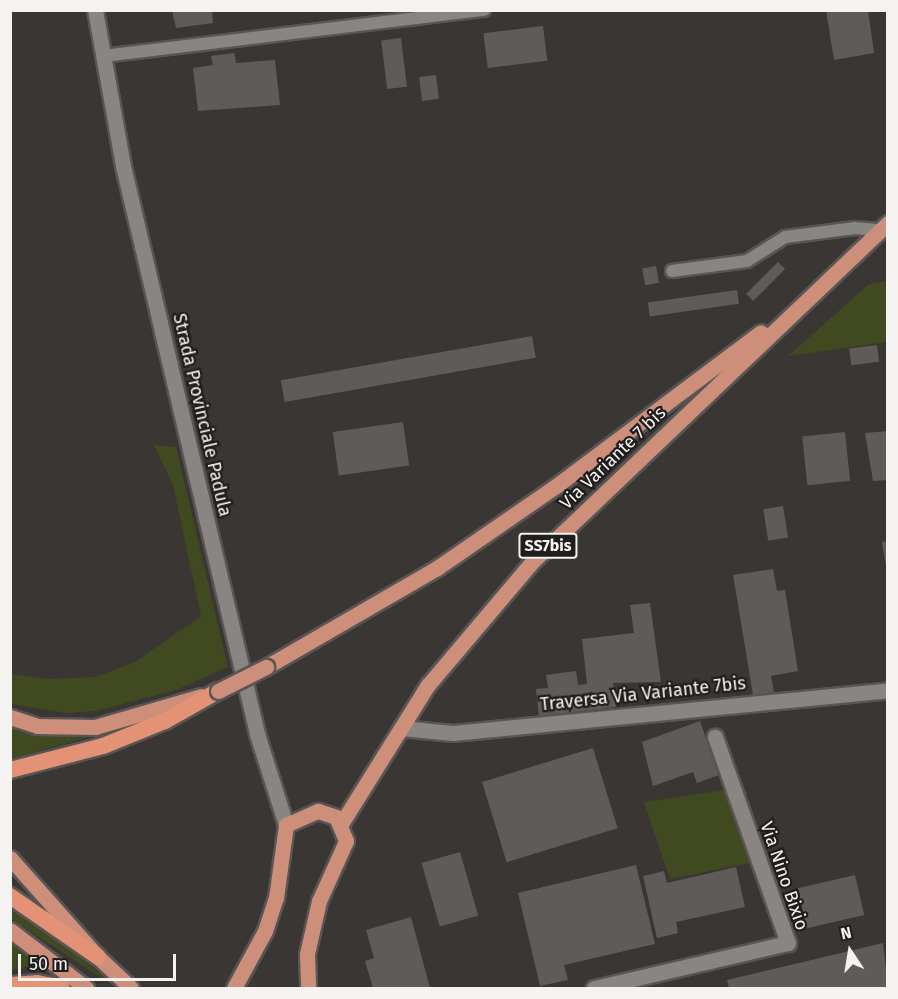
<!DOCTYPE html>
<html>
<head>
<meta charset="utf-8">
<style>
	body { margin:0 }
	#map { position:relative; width:898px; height:999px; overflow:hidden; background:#393634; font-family:"Fira Sans",sans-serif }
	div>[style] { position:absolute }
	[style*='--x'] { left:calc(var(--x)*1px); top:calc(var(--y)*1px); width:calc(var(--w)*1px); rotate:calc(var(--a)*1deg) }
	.green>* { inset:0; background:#414921 }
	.building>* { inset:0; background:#5e5b58; transform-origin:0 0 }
	.roads { filter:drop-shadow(2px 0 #585554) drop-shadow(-2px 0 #585554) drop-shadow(0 2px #585554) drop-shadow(0 -2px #585554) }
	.service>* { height:12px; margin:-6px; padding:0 6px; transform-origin:6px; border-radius:6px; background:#898582 }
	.minor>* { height:15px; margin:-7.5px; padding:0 7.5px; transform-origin:7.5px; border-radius:7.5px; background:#898582 }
	.primary>* { height:15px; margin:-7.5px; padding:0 7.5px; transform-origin:7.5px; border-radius:7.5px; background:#cd8f79 }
	.trunk>* { height:16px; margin:-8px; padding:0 8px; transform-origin:8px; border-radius:8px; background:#e49276 }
	.bridges { filter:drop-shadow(2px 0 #585554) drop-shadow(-2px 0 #585554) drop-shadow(0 2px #585554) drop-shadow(0 -2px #585554) }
	.primary-bridge>* { height:15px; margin:-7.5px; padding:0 7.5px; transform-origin:7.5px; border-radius:7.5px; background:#cd8f79 }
	span { translate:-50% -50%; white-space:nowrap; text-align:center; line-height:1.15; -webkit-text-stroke:4.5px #201e1d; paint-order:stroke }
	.shield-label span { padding:2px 4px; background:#201e1d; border:2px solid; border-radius:4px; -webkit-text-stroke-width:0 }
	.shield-label { font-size:16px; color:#f5f3f2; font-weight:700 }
	.street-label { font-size:18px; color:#f5f3f2 }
	.frame { position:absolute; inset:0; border:12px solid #f5f3f2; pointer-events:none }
	.north { position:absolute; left:820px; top:921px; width:60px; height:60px; -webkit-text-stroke:4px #201e1d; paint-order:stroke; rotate:348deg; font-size:16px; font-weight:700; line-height:24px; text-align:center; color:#f5f3f2 }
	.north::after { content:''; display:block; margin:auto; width:21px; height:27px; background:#f5f3f2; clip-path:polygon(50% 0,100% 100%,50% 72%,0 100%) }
	.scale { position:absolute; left:18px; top:954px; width:158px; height:27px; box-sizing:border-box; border:3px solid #f5f3f2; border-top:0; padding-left:8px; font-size:18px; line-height:21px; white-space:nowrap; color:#f5f3f2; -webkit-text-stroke:4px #201e1d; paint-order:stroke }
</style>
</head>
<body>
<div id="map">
	<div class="green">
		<div style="clip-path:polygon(887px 281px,887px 342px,788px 356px,869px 284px)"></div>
		<div style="clip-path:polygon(154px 445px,176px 447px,228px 667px,176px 690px,96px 711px,65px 713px,11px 704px,11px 674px,47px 679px,95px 677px,135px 662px,201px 616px,173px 485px)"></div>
		<div style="clip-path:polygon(10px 727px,28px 731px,107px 732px,11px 759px)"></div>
		<div style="clip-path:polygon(724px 790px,751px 863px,670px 879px,644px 802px)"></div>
		<div style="clip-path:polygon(10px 907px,74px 952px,117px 988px,11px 919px)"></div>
		<div style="clip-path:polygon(10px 942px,39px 960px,40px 964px,11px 970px)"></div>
	</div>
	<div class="building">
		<div style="clip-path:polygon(172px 10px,212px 10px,213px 23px,176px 28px)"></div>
		<div style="clip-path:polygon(826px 10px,868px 10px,874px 53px,834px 60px)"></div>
		<div style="left:543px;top:26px;width:35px;height:60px;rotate:83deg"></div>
		<div style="left:401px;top:38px;width:49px;height:20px;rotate:83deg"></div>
		<div style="clip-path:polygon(234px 53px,236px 63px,275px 60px,280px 105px,198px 111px,193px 68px,213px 65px,211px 56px)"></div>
		<div style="left:436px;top:75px;width:24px;height:17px;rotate:83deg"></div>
		<div style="left:778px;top:262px;width:10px;height:45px;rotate:45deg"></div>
		<div style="left:656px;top:266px;width:17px;height:14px;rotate:80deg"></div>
		<div style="left:737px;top:290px;width:14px;height:90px;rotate:82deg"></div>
		<div style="left:532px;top:336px;width:22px;height:255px;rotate:80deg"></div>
		<div style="left:877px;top:345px;width:17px;height:28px;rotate:83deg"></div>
		<div style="left:403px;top:422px;width:44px;height:71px;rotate:82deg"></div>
		<div style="clip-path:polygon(888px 431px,888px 480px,873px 481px,865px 433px)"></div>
		<div style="left:845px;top:432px;width:49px;height:43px;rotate:84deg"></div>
		<div style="left:783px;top:506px;width:32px;height:20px;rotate:81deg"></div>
		<div style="clip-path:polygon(888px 541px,888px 566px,886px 566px,882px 542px)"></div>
		<div style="clip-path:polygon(773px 569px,777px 591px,785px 590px,798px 671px,771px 676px,774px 692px,753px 695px,733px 575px)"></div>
		<div style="clip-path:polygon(650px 603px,661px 682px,613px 683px,616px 707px,539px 716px,536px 689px,548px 688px,546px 675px,576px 671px,578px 685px,587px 684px,582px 639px,634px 633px,630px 605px)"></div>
		<div style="clip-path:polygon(700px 721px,719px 775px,697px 783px,693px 772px,653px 786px,642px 742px)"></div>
		<div style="left:593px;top:748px;width:84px;height:116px;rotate:73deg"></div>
		<div style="left:460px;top:852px;width:66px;height:40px;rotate:74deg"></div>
		<div style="clip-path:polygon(636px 865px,655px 944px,564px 965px,568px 980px,540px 986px,518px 893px)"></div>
		<div style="clip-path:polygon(736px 867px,745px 907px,676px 922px,678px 933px,657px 938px,643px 876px,664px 871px,667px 883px)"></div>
		<div style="left:855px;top:875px;width:41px;height:59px;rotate:77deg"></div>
		<div style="clip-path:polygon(411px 917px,430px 988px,373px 988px,365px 961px,374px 958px,366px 930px)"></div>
		<div style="clip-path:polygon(883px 943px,888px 988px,729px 988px,727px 980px)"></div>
	</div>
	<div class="roads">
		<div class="service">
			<div style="--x:103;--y:56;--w:384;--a:-6.9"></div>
			<div style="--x:672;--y:271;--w:76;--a:-7.6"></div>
			<div style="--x:747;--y:261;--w:45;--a:-32.3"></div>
			<div style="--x:785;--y:237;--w:71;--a:-7.3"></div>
			<div style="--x:855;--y:228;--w:25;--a:5"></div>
		</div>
		<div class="minor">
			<div style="--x:95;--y:10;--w:158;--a:79.8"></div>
			<div style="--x:123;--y:166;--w:161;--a:76.7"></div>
			<div style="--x:160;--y:323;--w:422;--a:76.7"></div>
			<div style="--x:257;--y:734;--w:96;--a:72.3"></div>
			<div style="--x:401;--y:728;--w:52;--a:5.5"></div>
			<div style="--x:453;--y:733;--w:437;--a:-5.6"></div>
			<div style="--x:594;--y:988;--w:199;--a:-13.1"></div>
			<div style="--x:788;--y:943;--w:219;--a:-109.5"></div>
		</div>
		<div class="primary">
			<div style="--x:266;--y:667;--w:198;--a:-30.1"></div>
			<div style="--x:437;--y:568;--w:145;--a:-34.6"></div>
			<div style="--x:556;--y:486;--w:256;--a:-36.9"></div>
			<div style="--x:10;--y:717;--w:28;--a:18"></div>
			<div style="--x:37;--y:726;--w:58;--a:1"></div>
			<div style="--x:95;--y:727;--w:110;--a:-16.3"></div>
			<div style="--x:341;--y:824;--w:164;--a:-58"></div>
			<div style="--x:428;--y:685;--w:161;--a:-49.8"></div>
			<div style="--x:532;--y:562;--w:492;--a:-43.6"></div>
			<div style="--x:10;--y:858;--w:132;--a:48.4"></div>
			<div style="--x:98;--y:957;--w:45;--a:43.2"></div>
			<div style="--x:10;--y:930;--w:96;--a:37.3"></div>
			<div style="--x:234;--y:988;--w:65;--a:-61.5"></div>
			<div style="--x:265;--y:931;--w:35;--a:-72"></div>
			<div style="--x:276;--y:898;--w:74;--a:-82.2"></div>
			<div style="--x:286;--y:825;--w:35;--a:-24"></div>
			<div style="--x:318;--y:811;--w:19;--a:18"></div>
			<div style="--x:336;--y:817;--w:26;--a:67"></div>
			<div style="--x:346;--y:841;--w:66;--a:114.2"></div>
			<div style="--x:319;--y:901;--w:54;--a:102.8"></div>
			<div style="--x:307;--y:954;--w:34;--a:88"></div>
		</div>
		<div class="trunk">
			<div style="--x:10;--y:770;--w:96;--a:-14.5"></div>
			<div style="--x:103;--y:746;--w:67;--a:-22"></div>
			<div style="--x:165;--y:721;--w:61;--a:-29.5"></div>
			<div style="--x:10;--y:896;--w:107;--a:34.7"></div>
			<div style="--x:10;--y:985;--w:27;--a:-4"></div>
			<div style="--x:37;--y:983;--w:25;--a:11"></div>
		</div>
	</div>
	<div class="bridges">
		<div class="primary-bridge">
			<div style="--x:218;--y:691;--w:54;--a:-26.6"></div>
		</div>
	</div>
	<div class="shield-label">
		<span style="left:548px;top:546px">SS7bis</span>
	</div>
	<div class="street-label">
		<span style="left:202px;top:415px;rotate:77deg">Strada Provinciale Padula</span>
		<span style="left:613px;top:458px;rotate:-44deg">Via Variante 7 bis</span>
		<span style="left:643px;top:694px;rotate:-6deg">Traversa Via Variante 7bis</span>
		<span style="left:784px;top:876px;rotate:71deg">Via Nino Bixio</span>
	</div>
	<div class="frame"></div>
	<div class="north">N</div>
	<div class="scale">50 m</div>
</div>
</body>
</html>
